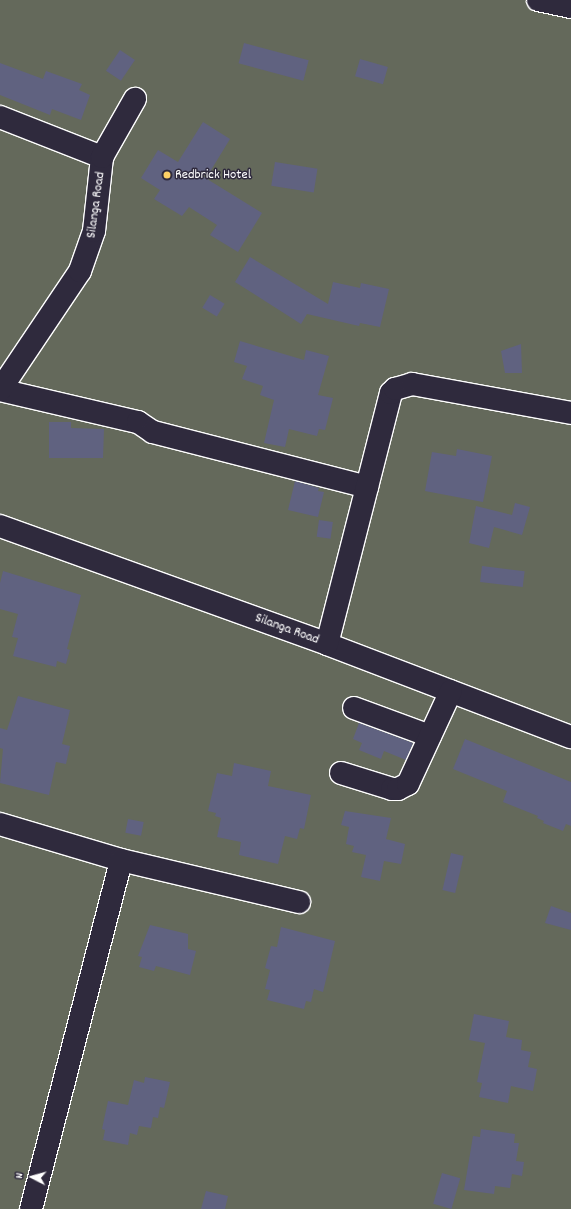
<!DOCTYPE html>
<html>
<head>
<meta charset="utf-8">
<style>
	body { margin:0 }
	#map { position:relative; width:571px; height:1209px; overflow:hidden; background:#2f2a3d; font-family:Dekko,sans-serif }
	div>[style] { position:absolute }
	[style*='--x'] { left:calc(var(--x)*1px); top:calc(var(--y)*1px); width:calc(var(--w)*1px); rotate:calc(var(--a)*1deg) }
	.green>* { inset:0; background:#64695b; transform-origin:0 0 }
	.building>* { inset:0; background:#606280; transform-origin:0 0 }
	.roads { filter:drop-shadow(1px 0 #fff) drop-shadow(-1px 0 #fff) drop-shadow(0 1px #fff) drop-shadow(0 -1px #fff) }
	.minor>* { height:22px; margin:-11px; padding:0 11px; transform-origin:11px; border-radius:11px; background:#2f2a3d }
	.dots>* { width:11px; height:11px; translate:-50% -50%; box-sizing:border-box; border:2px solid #2f2a3d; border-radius:50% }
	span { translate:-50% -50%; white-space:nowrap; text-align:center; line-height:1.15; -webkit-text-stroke:3px #2f2a3d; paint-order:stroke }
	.poi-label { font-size:14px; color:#fff }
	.left { translate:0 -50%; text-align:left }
	.street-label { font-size:14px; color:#fff }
	.north { position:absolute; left:12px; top:1157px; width:40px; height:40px; -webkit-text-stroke:3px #2f2a3d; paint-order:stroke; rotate:276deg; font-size:11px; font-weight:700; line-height:16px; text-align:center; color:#fff }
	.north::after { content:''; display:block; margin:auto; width:14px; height:18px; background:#fff; clip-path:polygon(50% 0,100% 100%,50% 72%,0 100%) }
</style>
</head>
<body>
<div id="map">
	<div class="green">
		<div style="left:0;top:0;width:571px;height:1209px"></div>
	</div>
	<div class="building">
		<div style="left:244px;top:43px;width:67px;height:21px;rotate:15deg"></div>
		<div style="left:120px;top:50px;width:18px;height:25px;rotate:34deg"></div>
		<div style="left:360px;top:59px;width:29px;height:18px;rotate:16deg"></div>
		<div style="clip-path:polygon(0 63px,43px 79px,46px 71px,82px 84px,79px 90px,90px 95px,81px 120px,52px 109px,50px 115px,0 95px)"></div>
		<div style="clip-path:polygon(203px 122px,230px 139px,208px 175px,199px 174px,262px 213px,238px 252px,210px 235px,217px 225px,189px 207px,182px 216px,154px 199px,160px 190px,141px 178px,158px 150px,178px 162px)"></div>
		<div style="left:275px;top:162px;width:43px;height:24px;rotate:9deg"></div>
		<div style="clip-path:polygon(250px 257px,328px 304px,333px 282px,360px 288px,361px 283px,389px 289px,380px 327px,360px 323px,359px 326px,307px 314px,301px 324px,235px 282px)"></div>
		<div style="left:210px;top:295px;width:17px;height:15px;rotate:31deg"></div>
		<div style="clip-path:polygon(240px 341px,304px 360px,306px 350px,329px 356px,318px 395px,333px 398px,325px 430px,319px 429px,317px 436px,289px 429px,285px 447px,264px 443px,274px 400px,260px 395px,263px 386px,242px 379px,247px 366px,234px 362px)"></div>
		<div style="clip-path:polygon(521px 344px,522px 373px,505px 373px,501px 351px)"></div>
		<div style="clip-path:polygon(49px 422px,71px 422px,71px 428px,104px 429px,103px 458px,49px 458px)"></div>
		<div style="clip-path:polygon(457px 449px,492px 456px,483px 502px,425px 491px,432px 452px,456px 456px)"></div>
		<div style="clip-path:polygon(295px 481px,319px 488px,318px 491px,324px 492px,318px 517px,288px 510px)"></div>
		<div style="clip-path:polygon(515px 503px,530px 507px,522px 535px,494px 527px,489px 548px,469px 543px,476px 506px,512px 515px)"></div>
		<div style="left:319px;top:520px;width:14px;height:17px;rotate:8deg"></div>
		<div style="left:482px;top:566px;width:43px;height:16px;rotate:7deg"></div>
		<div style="clip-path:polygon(3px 571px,81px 595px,67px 649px,70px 650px,66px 664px,57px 661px,56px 667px,13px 656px,18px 638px,12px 637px,18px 614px,0 609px,0 583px)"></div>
		<div style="clip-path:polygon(18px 696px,70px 710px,62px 744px,70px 746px,66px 764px,56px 762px,49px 795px,0 783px,3px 749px,0 748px,0 728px,7px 730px)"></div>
		<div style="clip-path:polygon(359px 723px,413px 743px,406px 760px,384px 751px,381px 759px,359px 750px,362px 743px,353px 739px)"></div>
		<div style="clip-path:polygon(465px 739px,571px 782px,571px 826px,566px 824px,563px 831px,543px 823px,544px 821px,537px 818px,538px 816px,503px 802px,507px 791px,453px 769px)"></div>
		<div style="clip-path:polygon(234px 763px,271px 771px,268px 786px,311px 795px,304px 829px,300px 828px,297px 839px,285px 836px,278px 864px,239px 855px,241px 842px,217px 837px,221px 818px,215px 816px,216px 813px,208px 811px,217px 773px,232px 776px)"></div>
		<div style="clip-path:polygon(345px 811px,391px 818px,386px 839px,405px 844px,401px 864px,384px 861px,380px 881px,361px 877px,366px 855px,352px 852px,354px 846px,346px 844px,349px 827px,341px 825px)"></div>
		<div style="left:128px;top:819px;width:16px;height:14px;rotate:11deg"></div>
		<div style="left:451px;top:853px;width:13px;height:38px;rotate:13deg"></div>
		<div style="clip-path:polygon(551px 906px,571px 913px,571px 930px,545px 923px)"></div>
		<div style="clip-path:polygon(150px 925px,188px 934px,188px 949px,196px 951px,190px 975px,156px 966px,154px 971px,139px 967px,142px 957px,138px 956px)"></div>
		<div style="clip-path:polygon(281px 927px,335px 941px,323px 992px,314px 989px,311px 1002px,306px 1001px,304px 1009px,267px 1000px,270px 990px,265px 989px,270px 970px,265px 968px,271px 946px,277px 947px)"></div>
		<div style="clip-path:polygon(474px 1014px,509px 1021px,506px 1037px,522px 1040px,521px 1050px,531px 1052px,528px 1067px,537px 1069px,533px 1091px,511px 1086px,508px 1103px,479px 1097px,482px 1083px,477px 1082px,485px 1043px,469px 1040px)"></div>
		<div style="clip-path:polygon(145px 1077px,170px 1082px,164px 1108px,160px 1107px,158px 1118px,153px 1117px,151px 1128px,139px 1126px,137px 1135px,130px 1133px,128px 1145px,103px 1140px,105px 1130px,102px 1129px,108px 1101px,128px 1105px,134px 1080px,144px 1083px)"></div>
		<div style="clip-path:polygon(481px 1129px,515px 1134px,514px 1143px,519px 1143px,516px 1161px,524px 1162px,522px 1176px,512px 1174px,510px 1188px,495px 1186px,494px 1194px,464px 1190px,473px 1136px,480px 1137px)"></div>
		<div style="left:442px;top:1173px;width:19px;height:32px;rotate:16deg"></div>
		<div style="clip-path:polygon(206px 1191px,228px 1196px,225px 1209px,201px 1209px)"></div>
	</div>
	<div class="roads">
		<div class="minor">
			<div style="--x:538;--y:0;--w:34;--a:12"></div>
			<div style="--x:0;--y:117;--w:110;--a:21.4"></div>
			<div style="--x:0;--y:390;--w:142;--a:13.1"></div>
			<div style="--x:138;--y:422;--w:18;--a:34"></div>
			<div style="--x:153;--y:432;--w:221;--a:14.4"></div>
			<div style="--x:0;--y:390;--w:143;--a:-56.1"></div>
			<div style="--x:80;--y:271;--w:42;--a:-70.7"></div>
			<div style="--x:94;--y:231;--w:74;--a:-83.8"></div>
			<div style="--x:102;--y:157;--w:67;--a:-60.4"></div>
			<div style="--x:0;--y:526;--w:348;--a:19.8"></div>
			<div style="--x:327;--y:644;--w:261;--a:20.9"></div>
			<div style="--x:327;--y:644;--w:259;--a:-75.7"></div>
			<div style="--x:391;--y:393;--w:6;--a:-45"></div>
			<div style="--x:395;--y:389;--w:18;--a:-16"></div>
			<div style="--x:412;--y:384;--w:162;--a:10.3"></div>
			<div style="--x:354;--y:708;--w:81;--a:20.2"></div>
			<div style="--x:341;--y:773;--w:53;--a:17.4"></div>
			<div style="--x:392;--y:789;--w:6;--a:0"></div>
			<div style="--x:398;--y:789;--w:11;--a:-27"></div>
			<div style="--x:408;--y:784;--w:102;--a:-65.2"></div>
			<div style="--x:0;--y:824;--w:126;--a:16.6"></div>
			<div style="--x:121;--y:860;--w:183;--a:13.3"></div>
			<div style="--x:31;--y:1209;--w:360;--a:-75.5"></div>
		</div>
	</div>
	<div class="dots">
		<div style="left:167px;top:175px;background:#ffd166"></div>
	</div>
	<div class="poi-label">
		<span class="left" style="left:175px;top:175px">Redbrick Hotel</span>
	</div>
	<div class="street-label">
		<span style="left:96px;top:205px;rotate:-82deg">Silanga Road</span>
		<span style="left:287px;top:629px;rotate:20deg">Silanga Road</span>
	</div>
	<div class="north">N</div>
</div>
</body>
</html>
